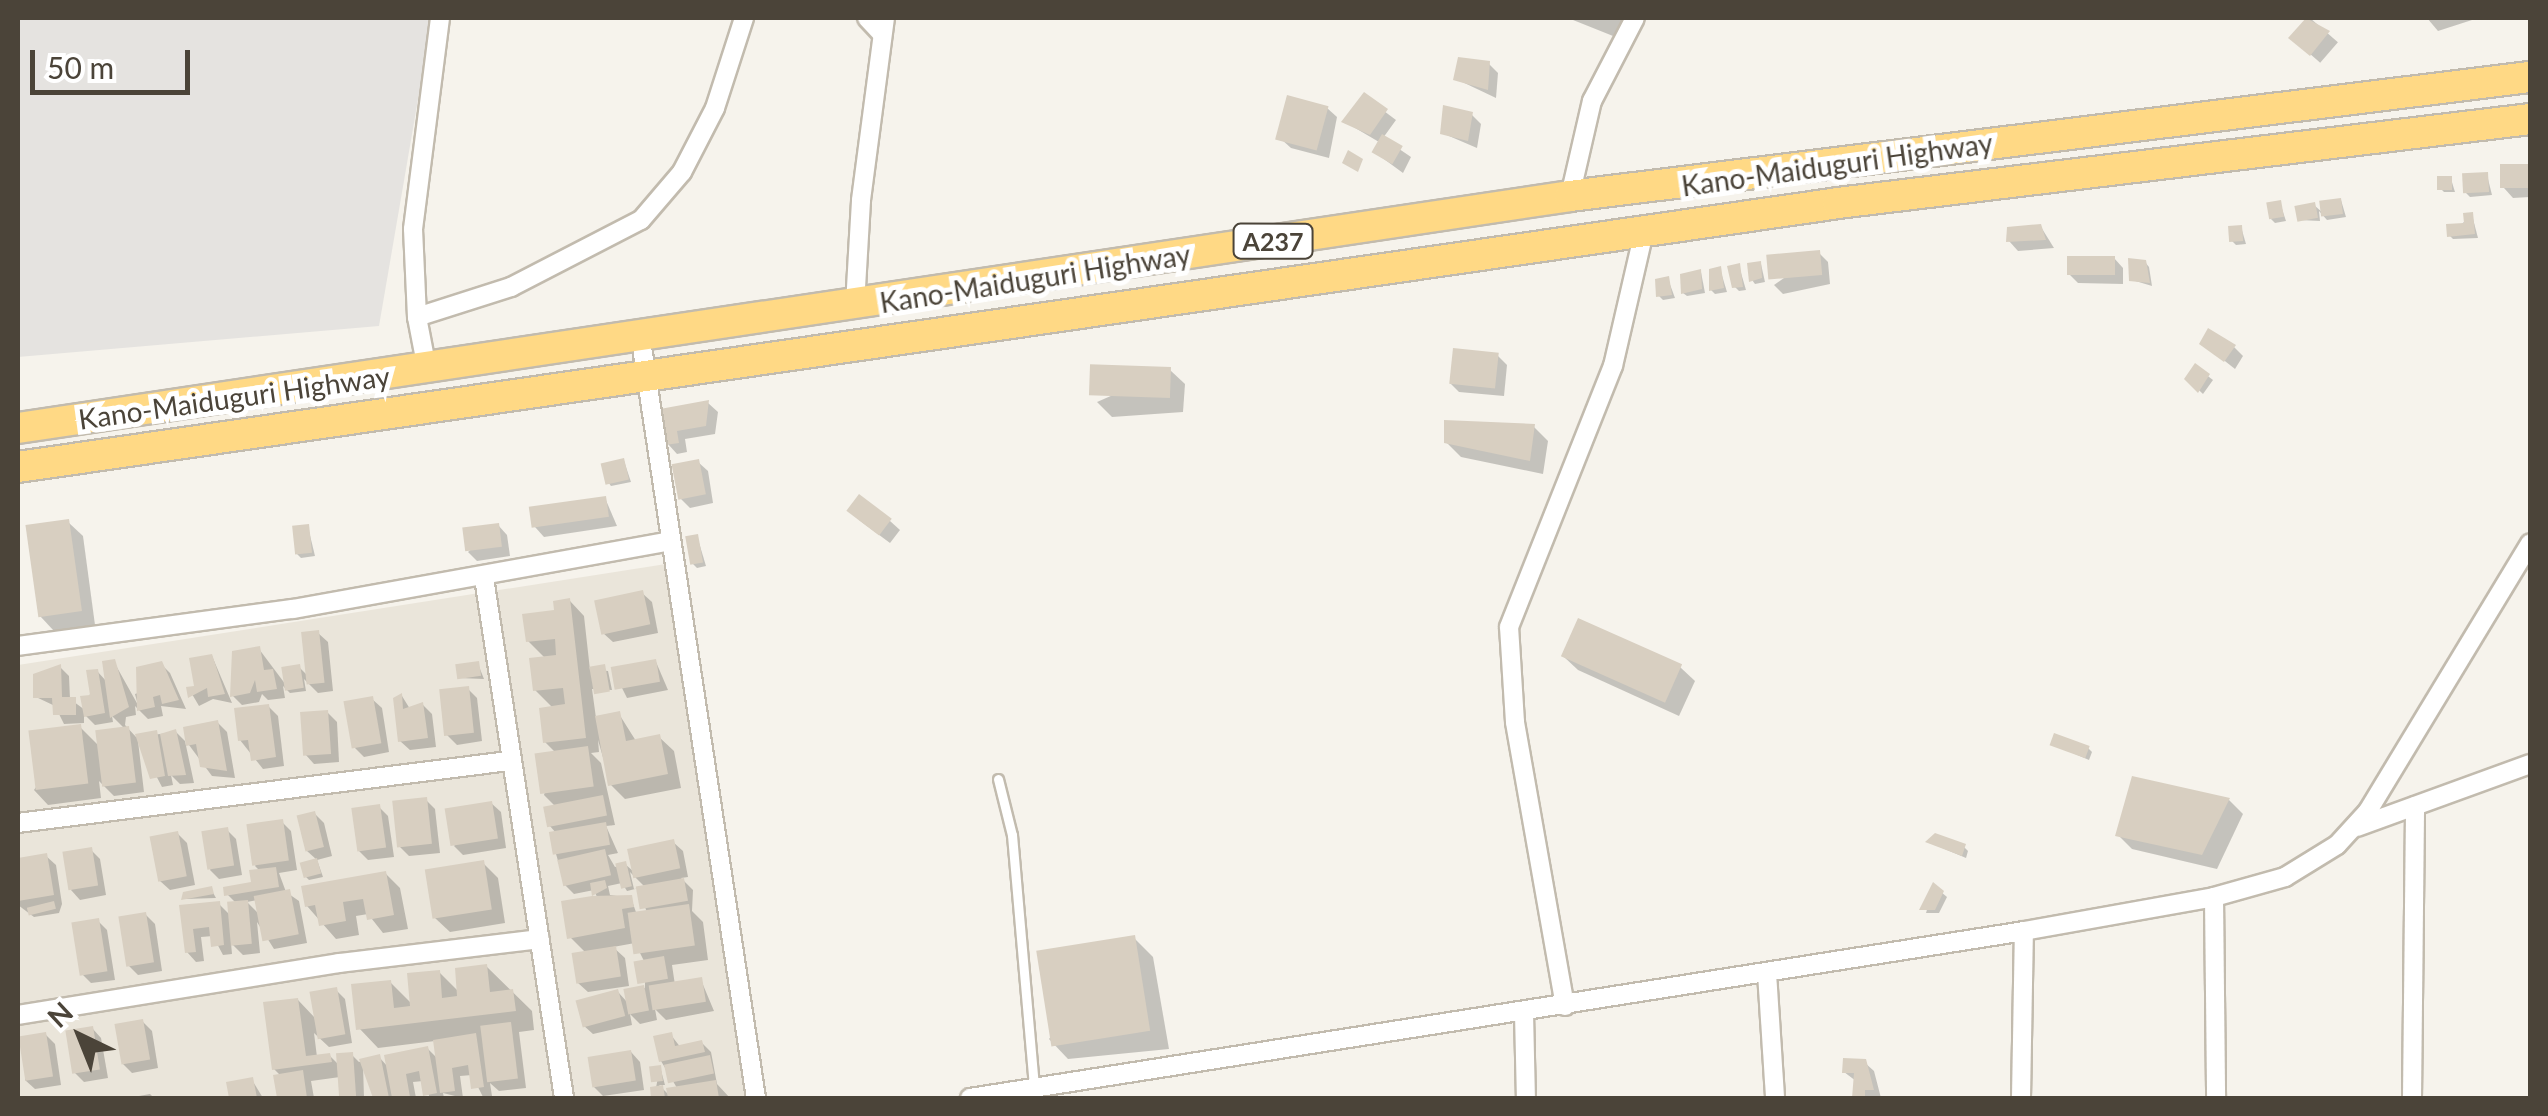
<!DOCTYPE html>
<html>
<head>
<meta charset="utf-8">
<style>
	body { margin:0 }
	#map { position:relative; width:2548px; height:1116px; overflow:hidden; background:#f6f3ec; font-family:Lato,sans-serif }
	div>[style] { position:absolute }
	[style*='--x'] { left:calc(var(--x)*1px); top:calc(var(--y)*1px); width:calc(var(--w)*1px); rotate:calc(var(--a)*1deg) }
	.residential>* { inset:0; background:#eae5da }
	.parking>* { inset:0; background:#e5e3e0 }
	.shadow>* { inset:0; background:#0003; transform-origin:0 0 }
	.building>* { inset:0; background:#d8cfc1; transform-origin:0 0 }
	.roads { filter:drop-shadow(2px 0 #c2bbae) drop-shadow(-2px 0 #c2bbae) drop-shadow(0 2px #c2bbae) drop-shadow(0 -2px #c2bbae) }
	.service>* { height:9px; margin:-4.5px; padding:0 4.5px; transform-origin:4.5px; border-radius:4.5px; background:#fff }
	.minor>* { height:18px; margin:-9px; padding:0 9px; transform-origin:9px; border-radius:9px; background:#fff }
	.trunk>* { height:30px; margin:-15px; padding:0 15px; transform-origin:15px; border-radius:15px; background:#ffd985 }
	span { translate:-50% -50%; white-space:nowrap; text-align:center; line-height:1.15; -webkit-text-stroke:10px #fff; paint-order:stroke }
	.shield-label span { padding:2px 8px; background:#fff; border:2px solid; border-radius:8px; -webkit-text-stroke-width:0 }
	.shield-label { font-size:25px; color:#4b4439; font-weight:700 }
	.street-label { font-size:28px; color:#4b4439 }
	.frame { position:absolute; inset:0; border:20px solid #4b4439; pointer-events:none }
	.north { position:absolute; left:30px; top:986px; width:100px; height:100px; -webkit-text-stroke:8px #fff; paint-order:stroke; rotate:317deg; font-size:28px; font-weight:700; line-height:40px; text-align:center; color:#4b4439 }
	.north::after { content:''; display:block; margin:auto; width:35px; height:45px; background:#4b4439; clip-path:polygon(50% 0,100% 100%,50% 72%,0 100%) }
	.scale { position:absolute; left:30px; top:50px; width:160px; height:45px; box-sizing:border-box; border:5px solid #4b4439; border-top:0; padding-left:12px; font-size:30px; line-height:35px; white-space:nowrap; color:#4b4439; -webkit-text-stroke:8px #fff; paint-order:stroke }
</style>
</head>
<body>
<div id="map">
	<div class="residential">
		<div style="clip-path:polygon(666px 564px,756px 1098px,18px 1098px,18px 665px)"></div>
	</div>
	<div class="parking">
		<div style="clip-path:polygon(18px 18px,432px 18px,379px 326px,18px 357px)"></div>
	</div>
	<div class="shadow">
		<div style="clip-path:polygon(1568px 18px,1627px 18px,1618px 38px)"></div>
		<div style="left:2310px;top:18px;width:37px;height:27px;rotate:41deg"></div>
		<div style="clip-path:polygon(2427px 18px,2471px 18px,2472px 20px,2438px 31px)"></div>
		<div style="clip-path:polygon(1489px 64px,1498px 73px,1496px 98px,1456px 79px)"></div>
		<div style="clip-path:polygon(1364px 96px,1396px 120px,1383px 138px,1411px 157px,1403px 173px,1373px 151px,1379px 142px,1345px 122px)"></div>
		<div style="clip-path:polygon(1327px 108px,1337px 117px,1329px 158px,1291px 148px,1281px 139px)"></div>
		<div style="clip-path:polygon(1472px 115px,1481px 124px,1477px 148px,1442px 133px)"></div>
		<div style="clip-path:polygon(2530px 167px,2530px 197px,2513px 198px,2504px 188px,2503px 168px)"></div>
		<div style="clip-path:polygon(2487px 175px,2492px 195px,2470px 197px,2466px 193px)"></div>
		<div style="clip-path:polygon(2451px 179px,2455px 192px,2444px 192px,2440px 188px)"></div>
		<div style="clip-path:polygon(2341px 200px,2346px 217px,2327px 220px,2319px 211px,2320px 221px,2299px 220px,2314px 205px,2323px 213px)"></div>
		<div style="clip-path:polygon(2280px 203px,2286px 221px,2275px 223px,2271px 219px)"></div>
		<div style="clip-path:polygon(2472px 215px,2478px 238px,2453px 239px,2449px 235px)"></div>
		<div style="clip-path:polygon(2041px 227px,2054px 248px,2018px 251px,2009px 241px)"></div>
		<div style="clip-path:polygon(2241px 227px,2246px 244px,2236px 245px,2232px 241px)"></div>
		<div style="clip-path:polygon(1819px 253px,1828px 262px,1830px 284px,1783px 294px,1774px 285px)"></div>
		<div style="clip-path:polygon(2114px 258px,2123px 268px,2123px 284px,2078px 283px,2069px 274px)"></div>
		<div style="clip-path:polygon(2145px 262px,2149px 267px,2152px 286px,2132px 280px)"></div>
		<div style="clip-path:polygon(1761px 264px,1765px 282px,1755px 284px,1752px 280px)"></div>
		<div style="clip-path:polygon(1739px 266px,1746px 290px,1739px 291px,1735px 287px)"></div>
		<div style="clip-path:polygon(1720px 269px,1727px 292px,1715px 294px,1711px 290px)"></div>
		<div style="clip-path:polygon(1701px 272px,1705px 293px,1687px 296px,1683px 293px)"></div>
		<div style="clip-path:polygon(1668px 279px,1675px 298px,1663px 300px,1659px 296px)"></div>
		<div style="clip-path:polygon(2202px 343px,2234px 347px,2243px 356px,2235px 369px)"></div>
		<div style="clip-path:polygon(1498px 356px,1507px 365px,1504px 396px,1459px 392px,1450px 383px)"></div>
		<div style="clip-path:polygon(2196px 367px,2213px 380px,2203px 394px,2187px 379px)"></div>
		<div style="clip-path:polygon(1170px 370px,1185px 384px,1183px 412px,1112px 417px,1097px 402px)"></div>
		<div style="clip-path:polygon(708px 403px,718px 412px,715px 434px,685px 439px,687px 452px,677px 454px,668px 444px,662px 411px)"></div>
		<div style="clip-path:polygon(1534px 427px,1548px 441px,1543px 474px,1461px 457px,1446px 442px)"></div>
		<div style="clip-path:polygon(624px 461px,631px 482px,611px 486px,608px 482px)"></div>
		<div style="clip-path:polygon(698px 462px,708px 471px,713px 503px,690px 508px,681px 499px)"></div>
		<div style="clip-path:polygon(605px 498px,617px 526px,544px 537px,535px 527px)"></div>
		<div style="clip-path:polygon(859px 520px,890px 521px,900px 530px,890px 543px)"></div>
		<div style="clip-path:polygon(68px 522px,83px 536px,95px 625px,54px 631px,40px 616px)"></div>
		<div style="clip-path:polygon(498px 525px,507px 535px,510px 556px,477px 561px,468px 552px)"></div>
		<div style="clip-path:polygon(308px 527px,315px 556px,301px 558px,297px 554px)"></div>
		<div style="clip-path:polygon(697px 536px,706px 566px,697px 568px,693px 564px)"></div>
		<div style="clip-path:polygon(642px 593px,652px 602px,658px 633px,613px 642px,603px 633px)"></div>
		<div style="clip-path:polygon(evenodd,570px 601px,584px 616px,590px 670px,608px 671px,612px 690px,592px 689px,596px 718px,619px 714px,636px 741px,659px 737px,674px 751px,681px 788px,625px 799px,611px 785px,598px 740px,599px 752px,591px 753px,601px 763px,615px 825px,606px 826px,618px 853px,608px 855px,615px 867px,625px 864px,634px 872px,673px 842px,683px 851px,688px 877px,681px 878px,693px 890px,692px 911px,703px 922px,708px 960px,672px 965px,675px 985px,701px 980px,714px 1011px,666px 1020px,655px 1009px,657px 1020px,640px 1024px,630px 1014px,632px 1025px,593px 1034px,583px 1025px,618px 992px,628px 1003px,626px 992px,645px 988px,645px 963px,635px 943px,613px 947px,625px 958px,629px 986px,588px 992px,578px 983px,586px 953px,570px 937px,597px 897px,594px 890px,574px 894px,565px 885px,556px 854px,557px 834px,549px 825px,555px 806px,544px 795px,557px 754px,545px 742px,553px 708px,535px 690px,546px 659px,528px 641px,570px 601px,630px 872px,645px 887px,634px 889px,630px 872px,570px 601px,622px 883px,627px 891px,639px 888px,647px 913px,637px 915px,631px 898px,610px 895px,608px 886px,622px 883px)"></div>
		<div style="clip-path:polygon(318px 633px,328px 642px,333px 691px,318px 693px,304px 679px,306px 691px,290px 693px,283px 686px,285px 698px,268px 700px,262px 694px,259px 702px,242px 705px,233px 696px,259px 649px,286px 685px,299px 667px,308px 676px)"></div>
		<div style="clip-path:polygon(212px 656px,232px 703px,213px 699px,199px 706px,189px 689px,196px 688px)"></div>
		<div style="clip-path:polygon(1563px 656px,1680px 667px,1695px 681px,1679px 716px,1578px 670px)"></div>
		<div style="clip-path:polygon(114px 662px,138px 705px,135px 694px,144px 691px,161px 664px,170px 673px,186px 709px,161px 706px,163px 716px,148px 719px,135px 706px,136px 715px,126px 717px,125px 725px,136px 737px,176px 732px,185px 741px,194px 783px,180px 784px,171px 775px,173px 785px,162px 787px,138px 741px,144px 792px,114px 796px,99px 781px,101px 798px,48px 805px,34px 790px,78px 725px,100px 747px,125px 729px,112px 716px,113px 722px,95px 725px,84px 714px,84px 723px,64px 724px,55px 706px,36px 697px,60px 667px,69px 676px,70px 699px,85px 710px,97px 671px,107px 682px)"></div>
		<div style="clip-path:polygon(656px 662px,668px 690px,627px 698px,622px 688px)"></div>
		<div style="clip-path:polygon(478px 664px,484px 679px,459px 678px)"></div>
		<div style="clip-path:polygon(468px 689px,477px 698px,482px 741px,457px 745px,447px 735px)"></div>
		<div style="clip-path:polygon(402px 696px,410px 709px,423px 705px,432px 714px,436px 747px,410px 750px,400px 741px)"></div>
		<div style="clip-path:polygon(372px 699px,382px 708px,389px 752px,364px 757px,354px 747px)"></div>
		<div style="clip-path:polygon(268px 706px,278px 716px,284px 766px,263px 769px,240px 740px)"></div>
		<div style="clip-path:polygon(328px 713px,337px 722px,339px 762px,314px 764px,305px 754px)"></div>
		<div style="clip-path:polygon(218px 723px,227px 732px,235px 778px,212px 776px,189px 745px)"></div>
		<div style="clip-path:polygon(2052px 744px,2088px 748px,2092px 752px,2089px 760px)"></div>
		<div style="clip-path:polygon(2134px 779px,2229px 800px,2243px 814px,2217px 869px,2132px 849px,2118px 835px)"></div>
		<div style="clip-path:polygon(426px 800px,435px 809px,440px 853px,409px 856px,400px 847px)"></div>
		<div style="clip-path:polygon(491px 803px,501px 812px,506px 848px,463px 855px,454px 846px)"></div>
		<div style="clip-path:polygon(379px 807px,388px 816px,394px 857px,368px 860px,359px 851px)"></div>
		<div style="clip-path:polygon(314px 813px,324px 823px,332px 856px,317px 860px,307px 851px)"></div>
		<div style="clip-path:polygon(evenodd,282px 822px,291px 831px,297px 870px,279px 873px,286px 892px,299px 901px,307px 943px,274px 949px,257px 922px,260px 953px,243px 955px,231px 943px,232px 954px,223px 955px,213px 936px,201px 937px,204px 961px,196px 962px,187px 952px,182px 908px,219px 904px,230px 915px,236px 903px,227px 894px,254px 884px,260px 871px,255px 866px,282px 822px,257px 900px,260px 915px,247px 902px,257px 900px)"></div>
		<div style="clip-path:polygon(227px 830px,236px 839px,242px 875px,219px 879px,210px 870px)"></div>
		<div style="clip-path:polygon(178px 834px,187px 843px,195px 885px,170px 890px,160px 881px)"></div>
		<div style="clip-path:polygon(1928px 842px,1964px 847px,1968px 851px,1966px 858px)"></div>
		<div style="clip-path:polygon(91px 850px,100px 859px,106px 895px,80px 900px,71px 890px)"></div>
		<div style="clip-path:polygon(46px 856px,56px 865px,62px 904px,59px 913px,34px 917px,18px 905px,18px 861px)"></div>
		<div style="clip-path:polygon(317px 860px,323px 877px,309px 880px,305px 876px)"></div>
		<div style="clip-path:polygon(483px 863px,498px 878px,505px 923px,450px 932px,435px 918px)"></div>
		<div style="clip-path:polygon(386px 874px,400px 888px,408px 929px,383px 933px,368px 914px,356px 916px,359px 935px,336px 939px,307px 906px)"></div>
		<div style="clip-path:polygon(1934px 886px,1947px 897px,1939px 913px,1926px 913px)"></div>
		<div style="clip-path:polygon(211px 889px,216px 898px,184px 899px)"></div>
		<div style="clip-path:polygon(146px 915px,155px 924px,162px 971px,138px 975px,129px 966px)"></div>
		<div style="clip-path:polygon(98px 921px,107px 930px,115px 980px,91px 983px,82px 974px)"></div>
		<div style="clip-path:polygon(1134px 938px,1153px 957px,1169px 1049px,1068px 1059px,1049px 1039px)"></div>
		<div style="clip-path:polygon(486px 966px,532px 1011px,534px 1030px,519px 1032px,526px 1088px,499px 1091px,490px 1083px,492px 1096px,483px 1097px,472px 1075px,460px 1076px,463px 1098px,443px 1093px,444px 1098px,430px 1098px,423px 1081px,413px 1082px,416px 1098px,375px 1098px,363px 1065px,364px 1098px,341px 1098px,340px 1077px,311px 1081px,314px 1098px,279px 1098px,276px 1077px,281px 1076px,274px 1069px,298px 1000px,316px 1019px,336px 990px,345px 999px,352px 1043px,329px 1047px,314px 1033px,317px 1057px,329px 1055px,339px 1065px,352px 1055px,359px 1062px,379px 1057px,388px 1067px,428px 1049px,438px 1059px,435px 1041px,378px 1048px,359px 1028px,390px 982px,413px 1005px,439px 972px,460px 993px)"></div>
		<div style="clip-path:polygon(142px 1021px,152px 1031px,158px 1068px,132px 1073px,122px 1063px)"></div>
		<div style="clip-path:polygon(92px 1028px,101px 1038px,108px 1078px,84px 1082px,75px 1073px)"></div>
		<div style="clip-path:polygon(45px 1034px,55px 1044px,61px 1085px,35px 1089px,25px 1080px)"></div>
		<div style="clip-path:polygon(671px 1035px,681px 1048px,702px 1043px,711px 1052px,717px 1084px,730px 1098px,654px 1098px,660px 1067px,665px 1085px,659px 1085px,670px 1096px,677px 1088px,661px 1061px)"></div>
		<div style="clip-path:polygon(631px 1052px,640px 1062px,644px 1090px,603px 1096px,594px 1087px)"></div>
		<div style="clip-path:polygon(1864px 1062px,1874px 1071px,1881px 1098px,1855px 1098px,1856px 1081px,1844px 1072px)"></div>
		<div style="clip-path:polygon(252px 1080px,263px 1098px,231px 1098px,229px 1084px)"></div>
		<div style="clip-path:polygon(150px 1094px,154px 1098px,128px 1098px)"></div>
	</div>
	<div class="building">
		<div style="clip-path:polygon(2306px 18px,2330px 31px,2310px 56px,2288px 38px)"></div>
		<div style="clip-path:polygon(1458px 57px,1490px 61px,1488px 90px,1453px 80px)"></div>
		<div style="clip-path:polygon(1364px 92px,1388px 109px,1370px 135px,1341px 122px)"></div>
		<div style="left:1287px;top:95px;width:43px;height:46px;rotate:15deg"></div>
		<div style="clip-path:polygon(1443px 105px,1473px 112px,1468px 141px,1440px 134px)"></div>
		<div style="left:1382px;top:134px;width:24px;height:21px;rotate:30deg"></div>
		<div style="clip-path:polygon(1348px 150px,1363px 159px,1358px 172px,1342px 163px)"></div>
		<div style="left:2530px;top:164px;width:24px;height:30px;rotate:90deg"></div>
		<div style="left:2488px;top:172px;width:20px;height:26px;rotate:87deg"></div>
		<div style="left:2437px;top:176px;width:15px;height:14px"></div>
		<div style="left:2341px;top:198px;width:16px;height:22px;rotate:83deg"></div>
		<div style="left:2281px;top:200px;width:17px;height:15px;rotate:80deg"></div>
		<div style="left:2315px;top:202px;width:16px;height:21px;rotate:79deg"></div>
		<div style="clip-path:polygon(2473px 212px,2475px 234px,2447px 237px,2446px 224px,2464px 223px,2463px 213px)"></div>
		<div style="clip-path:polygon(2041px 224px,2046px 240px,2006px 242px,2007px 227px)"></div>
		<div style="left:2242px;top:225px;width:16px;height:14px;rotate:86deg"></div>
		<div style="left:1820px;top:250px;width:25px;height:54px;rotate:85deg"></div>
		<div style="left:2067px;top:256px;width:48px;height:19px"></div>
		<div style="clip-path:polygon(2128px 258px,2146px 260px,2150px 283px,2129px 281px)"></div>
		<div style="clip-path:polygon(1761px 261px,1762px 278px,1749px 282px,1747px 263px)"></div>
		<div style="clip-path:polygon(1740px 263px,1743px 287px,1732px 288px,1727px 266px)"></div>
		<div style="clip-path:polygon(1721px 266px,1724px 288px,1709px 291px,1709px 269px)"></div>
		<div style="clip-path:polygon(1701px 269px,1702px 289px,1681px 294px,1680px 274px)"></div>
		<div style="clip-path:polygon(1669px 276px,1672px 295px,1656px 297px,1655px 279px)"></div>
		<div style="clip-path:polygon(2208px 328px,2236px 345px,2224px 362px,2199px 344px)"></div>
		<div style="left:1453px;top:348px;width:46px;height:36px;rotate:6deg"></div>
		<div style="clip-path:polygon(2195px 363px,2210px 374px,2198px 393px,2184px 379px)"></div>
		<div style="left:1171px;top:367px;width:31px;height:81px;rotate:92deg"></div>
		<div style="clip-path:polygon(709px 400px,706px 426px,677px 431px,679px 443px,665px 445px,660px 409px)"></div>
		<div style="clip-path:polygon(1444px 420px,1535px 424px,1530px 461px,1444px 443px)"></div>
		<div style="left:624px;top:458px;width:22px;height:24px;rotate:77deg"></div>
		<div style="left:699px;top:459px;width:36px;height:28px;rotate:79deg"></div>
		<div style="left:859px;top:494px;width:41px;height:21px;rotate:37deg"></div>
		<div style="left:606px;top:496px;width:21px;height:78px;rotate:82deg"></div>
		<div style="left:69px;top:519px;width:93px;height:44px;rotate:82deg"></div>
		<div style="left:499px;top:523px;width:24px;height:37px;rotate:83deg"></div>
		<div style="left:309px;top:524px;width:29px;height:17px;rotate:84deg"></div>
		<div style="left:698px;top:534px;width:29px;height:13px;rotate:80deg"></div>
		<div style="left:643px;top:590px;width:35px;height:50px;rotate:78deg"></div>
		<div style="clip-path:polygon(570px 598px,586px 738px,543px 743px,539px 708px,565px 704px,563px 688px,533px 691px,529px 658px,556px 655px,555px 639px,526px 642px,522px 614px,554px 610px,553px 601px)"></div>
		<div style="left:1578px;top:618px;width:114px;height:42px;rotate:24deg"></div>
		<div style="left:319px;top:630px;width:53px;height:18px;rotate:84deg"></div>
		<div style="clip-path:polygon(260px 646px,264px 670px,273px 669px,277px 689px,257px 692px,255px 680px,250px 693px,230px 697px,232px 651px)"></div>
		<div style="clip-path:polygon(212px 654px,225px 694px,208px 697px,207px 688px,188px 698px,186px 687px,194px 686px,189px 658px)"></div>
		<div style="clip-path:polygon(115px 659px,129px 707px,110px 718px,102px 661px)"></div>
		<div style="left:656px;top:659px;width:23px;height:46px;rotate:80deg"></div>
		<div style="clip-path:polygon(162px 661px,179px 700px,162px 704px,160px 695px,153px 697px,155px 707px,137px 711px,136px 667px)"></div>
		<div style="left:479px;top:661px;width:15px;height:24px;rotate:82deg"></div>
		<div style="clip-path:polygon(61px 664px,62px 697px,76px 697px,76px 715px,53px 715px,52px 698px,33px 698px,33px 674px)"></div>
		<div style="left:300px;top:664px;width:24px;height:19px;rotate:81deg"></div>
		<div style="left:605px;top:664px;width:28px;height:16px;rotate:80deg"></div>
		<div style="clip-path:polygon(98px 669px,105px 713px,84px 717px,80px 696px,90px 695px,86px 670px)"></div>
		<div style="left:469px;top:686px;width:47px;height:30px;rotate:84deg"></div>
		<div style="clip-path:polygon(402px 693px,403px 709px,423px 702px,428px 738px,398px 742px,393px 698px)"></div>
		<div style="left:373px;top:696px;width:48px;height:30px;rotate:80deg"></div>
		<div style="clip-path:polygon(269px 704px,276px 757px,251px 761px,248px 740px,238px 741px,234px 708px)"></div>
		<div style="left:328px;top:710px;width:44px;height:28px;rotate:86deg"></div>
		<div style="clip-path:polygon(620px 711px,626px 741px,660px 734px,668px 774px,608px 786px,595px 716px)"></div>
		<div style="clip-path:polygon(218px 720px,227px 771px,200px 767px,196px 744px,186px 746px,183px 727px)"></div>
		<div style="left:81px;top:724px;width:60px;height:53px;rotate:83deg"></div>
		<div style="left:129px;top:726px;width:57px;height:34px;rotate:83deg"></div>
		<div style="clip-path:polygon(176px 729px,186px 775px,168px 776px,160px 734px)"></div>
		<div style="clip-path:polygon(157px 730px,165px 776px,150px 779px,135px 734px)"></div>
		<div style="left:2054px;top:733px;width:38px;height:13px;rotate:20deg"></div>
		<div style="left:588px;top:746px;width:41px;height:54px;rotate:82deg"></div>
		<div style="clip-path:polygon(2132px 776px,2230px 798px,2202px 855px,2115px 836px)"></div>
		<div style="left:603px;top:795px;width:21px;height:61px;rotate:79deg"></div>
		<div style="left:427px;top:797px;width:47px;height:35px;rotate:84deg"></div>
		<div style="left:492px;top:801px;width:38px;height:48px;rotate:81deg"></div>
		<div style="left:380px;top:804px;width:44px;height:29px;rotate:82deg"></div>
		<div style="left:315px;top:811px;width:37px;height:19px;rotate:76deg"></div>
		<div style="left:283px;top:819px;width:42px;height:37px;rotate:82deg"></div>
		<div style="left:606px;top:822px;width:23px;height:58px;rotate:80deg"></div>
		<div style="left:228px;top:827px;width:39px;height:27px;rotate:81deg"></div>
		<div style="left:178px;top:831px;width:46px;height:29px;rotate:79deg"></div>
		<div style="clip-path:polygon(1935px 833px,1966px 844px,1962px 856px,1925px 842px)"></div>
		<div style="left:674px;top:839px;width:30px;height:48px;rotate:78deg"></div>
		<div style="left:92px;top:847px;width:39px;height:30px;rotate:81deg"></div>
		<div style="left:605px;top:849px;width:27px;height:49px;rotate:77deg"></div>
		<div style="clip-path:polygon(47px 853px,54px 895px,18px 901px,18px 858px)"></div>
		<div style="left:317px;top:858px;width:16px;height:18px;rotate:75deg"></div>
		<div style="left:484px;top:860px;width:50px;height:60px;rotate:81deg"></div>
		<div style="left:626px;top:861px;width:26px;height:11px;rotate:77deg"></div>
		<div style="clip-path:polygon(276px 867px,279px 887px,224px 896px,223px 887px,251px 882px,249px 870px)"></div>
		<div style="clip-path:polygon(386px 871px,394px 915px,367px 920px,363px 899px,343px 902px,346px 921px,319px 926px,315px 905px,305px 907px,301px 886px)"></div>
		<div style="left:684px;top:878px;width:23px;height:49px;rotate:80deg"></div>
		<div style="clip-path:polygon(605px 880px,607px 888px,592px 896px,632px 895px,634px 907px,622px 909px,625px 928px,567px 939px,561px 901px,592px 896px,590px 883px)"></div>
		<div style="clip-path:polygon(1933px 882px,1944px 891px,1935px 910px,1919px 910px)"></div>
		<div style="clip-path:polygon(212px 886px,214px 894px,181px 900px,183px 892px)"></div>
		<div style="left:290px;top:889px;width:46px;height:37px;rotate:79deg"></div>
		<div style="left:248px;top:900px;width:44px;height:21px;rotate:85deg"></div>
		<div style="left:54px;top:901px;width:8px;height:28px;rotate:76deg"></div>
		<div style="clip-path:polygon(220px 901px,224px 945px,211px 947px,209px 927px,193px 929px,196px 952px,185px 953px,179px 905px)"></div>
		<div style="left:689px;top:904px;width:42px;height:62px;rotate:82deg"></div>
		<div style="left:146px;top:912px;width:51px;height:28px;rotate:81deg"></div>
		<div style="left:99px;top:918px;width:54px;height:28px;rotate:81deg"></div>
		<div style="left:1135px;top:935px;width:97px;height:100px;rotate:81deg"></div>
		<div style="left:616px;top:946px;width:31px;height:45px;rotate:81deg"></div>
		<div style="left:664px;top:956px;width:23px;height:31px;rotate:80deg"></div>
		<div style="clip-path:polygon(487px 964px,490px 992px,513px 989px,516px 1011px,356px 1030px,351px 984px,391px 980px,394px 1008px,410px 1006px,407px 973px,440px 970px,442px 998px,457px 996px,455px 968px)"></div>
		<div style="left:702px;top:977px;width:25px;height:54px;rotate:81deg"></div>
		<div style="left:644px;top:985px;width:26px;height:21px;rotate:79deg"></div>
		<div style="left:337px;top:987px;width:48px;height:28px;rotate:80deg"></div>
		<div style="left:618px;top:989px;width:28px;height:44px;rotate:75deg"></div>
		<div style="clip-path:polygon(298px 998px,306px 1056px,330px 1053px,332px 1062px,272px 1070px,263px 1002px)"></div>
		<div style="left:143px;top:1019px;width:41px;height:29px;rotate:80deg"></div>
		<div style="left:511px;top:1022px;width:57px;height:31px;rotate:83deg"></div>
		<div style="left:93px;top:1026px;width:44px;height:28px;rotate:81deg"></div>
		<div style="left:46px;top:1032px;width:45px;height:28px;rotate:81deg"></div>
		<div style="clip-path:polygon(672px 1032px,675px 1046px,702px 1040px,705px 1052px,659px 1062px,653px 1036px)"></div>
		<div style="clip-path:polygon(476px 1033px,484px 1087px,471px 1089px,468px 1065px,452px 1068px,455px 1091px,440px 1093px,433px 1040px)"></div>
		<div style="clip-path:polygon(428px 1046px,437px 1093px,423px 1096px,419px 1071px,406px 1074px,410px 1097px,392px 1098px,384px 1055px)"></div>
		<div style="left:631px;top:1050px;width:31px;height:44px;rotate:81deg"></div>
		<div style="left:353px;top:1052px;width:46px;height:17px;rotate:86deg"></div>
		<div style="clip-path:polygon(380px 1054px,389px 1098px,373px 1098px,359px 1059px)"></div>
		<div style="left:710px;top:1055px;width:19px;height:47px;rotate:78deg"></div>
		<div style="clip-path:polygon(1843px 1058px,1866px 1059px,1874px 1090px,1865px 1090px,1865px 1098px,1852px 1098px,1854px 1073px,1842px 1073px)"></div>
		<div style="left:661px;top:1065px;width:16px;height:12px;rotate:83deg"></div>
		<div style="clip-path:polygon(303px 1070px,307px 1098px,277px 1098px,273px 1075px)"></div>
		<div style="clip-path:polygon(253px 1077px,257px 1098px,229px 1098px,226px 1082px)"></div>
		<div style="clip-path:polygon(716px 1080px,719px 1098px,668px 1098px,666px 1088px)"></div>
		<div style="clip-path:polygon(663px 1085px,665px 1098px,651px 1098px,650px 1087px)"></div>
	</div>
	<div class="roads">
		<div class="service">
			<div style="--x:998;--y:779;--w:58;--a:76"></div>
			<div style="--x:1012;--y:835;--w:253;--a:85"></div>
		</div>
		<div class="minor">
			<div style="--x:867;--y:18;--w:21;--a:47"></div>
			<div style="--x:1570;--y:196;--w:98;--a:-77"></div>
			<div style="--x:1592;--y:101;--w:93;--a:-62.6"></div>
			<div style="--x:855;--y:305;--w:105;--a:-86.7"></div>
			<div style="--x:861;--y:200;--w:184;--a:-82.5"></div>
			<div style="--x:417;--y:317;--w:88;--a:-92.6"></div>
			<div style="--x:413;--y:229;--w:213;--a:-82.7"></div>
			<div style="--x:640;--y:334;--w:773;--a:81.37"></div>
			<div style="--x:427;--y:369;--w:53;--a:-100.9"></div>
			<div style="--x:417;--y:317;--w:99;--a:-17.7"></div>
			<div style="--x:511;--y:287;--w:146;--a:-27.3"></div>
			<div style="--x:641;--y:220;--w:63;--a:-49.5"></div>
			<div style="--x:682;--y:172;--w:72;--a:-62.7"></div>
			<div style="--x:715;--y:108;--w:95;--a:-72.1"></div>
			<div style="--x:484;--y:578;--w:526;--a:81.25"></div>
			<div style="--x:18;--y:646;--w:277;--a:-7.7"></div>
			<div style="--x:293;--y:609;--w:383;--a:-10.2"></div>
			<div style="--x:18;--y:823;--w:496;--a:-7.2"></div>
			<div style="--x:2357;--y:827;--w:184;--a:-20"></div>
			<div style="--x:2214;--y:897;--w:201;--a:89.4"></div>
			<div style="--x:1767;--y:973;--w:125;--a:86.3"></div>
			<div style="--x:1565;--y:1006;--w:288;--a:-100"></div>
			<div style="--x:1515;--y:722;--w:95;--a:-93.6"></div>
			<div style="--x:1509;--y:627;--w:281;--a:-68.3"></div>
			<div style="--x:1613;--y:366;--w:138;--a:-77"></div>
			<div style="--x:1524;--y:1013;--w:85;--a:88.7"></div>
			<div style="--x:18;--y:1015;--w:325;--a:-9.2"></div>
			<div style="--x:339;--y:963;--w:202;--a:-6.8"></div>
			<div style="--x:970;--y:1098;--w:1067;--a:-9"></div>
			<div style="--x:2024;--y:931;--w:193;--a:-10.1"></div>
			<div style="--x:2214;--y:897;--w:74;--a:-15.7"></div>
			<div style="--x:2285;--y:877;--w:61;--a:-31.6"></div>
			<div style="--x:2337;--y:845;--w:46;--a:-47.6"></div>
			<div style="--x:2368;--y:811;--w:313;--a:-58.8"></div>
			<div style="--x:2021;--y:1098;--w:167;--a:-89"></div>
			<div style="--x:2412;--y:1098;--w:292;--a:-89.4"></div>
		</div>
		<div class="trunk">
			<div style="--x:18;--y:428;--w:1569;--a:-8.5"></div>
			<div style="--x:1570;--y:196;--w:967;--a:-7.07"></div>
			<div style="--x:18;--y:467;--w:1839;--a:-8.25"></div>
			<div style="--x:1838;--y:203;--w:697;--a:-6.92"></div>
		</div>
	</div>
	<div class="shield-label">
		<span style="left:1273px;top:241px">A237</span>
	</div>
	<div class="street-label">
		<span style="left:1837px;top:164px;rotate:-8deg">Kano-Maiduguri Highway</span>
		<span style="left:1035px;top:278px;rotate:-9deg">Kano-Maiduguri Highway</span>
		<span style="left:234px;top:397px;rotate:-8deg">Kano-Maiduguri Highway</span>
	</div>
	<div class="frame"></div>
	<div class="north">N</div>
	<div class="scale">50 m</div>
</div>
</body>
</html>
